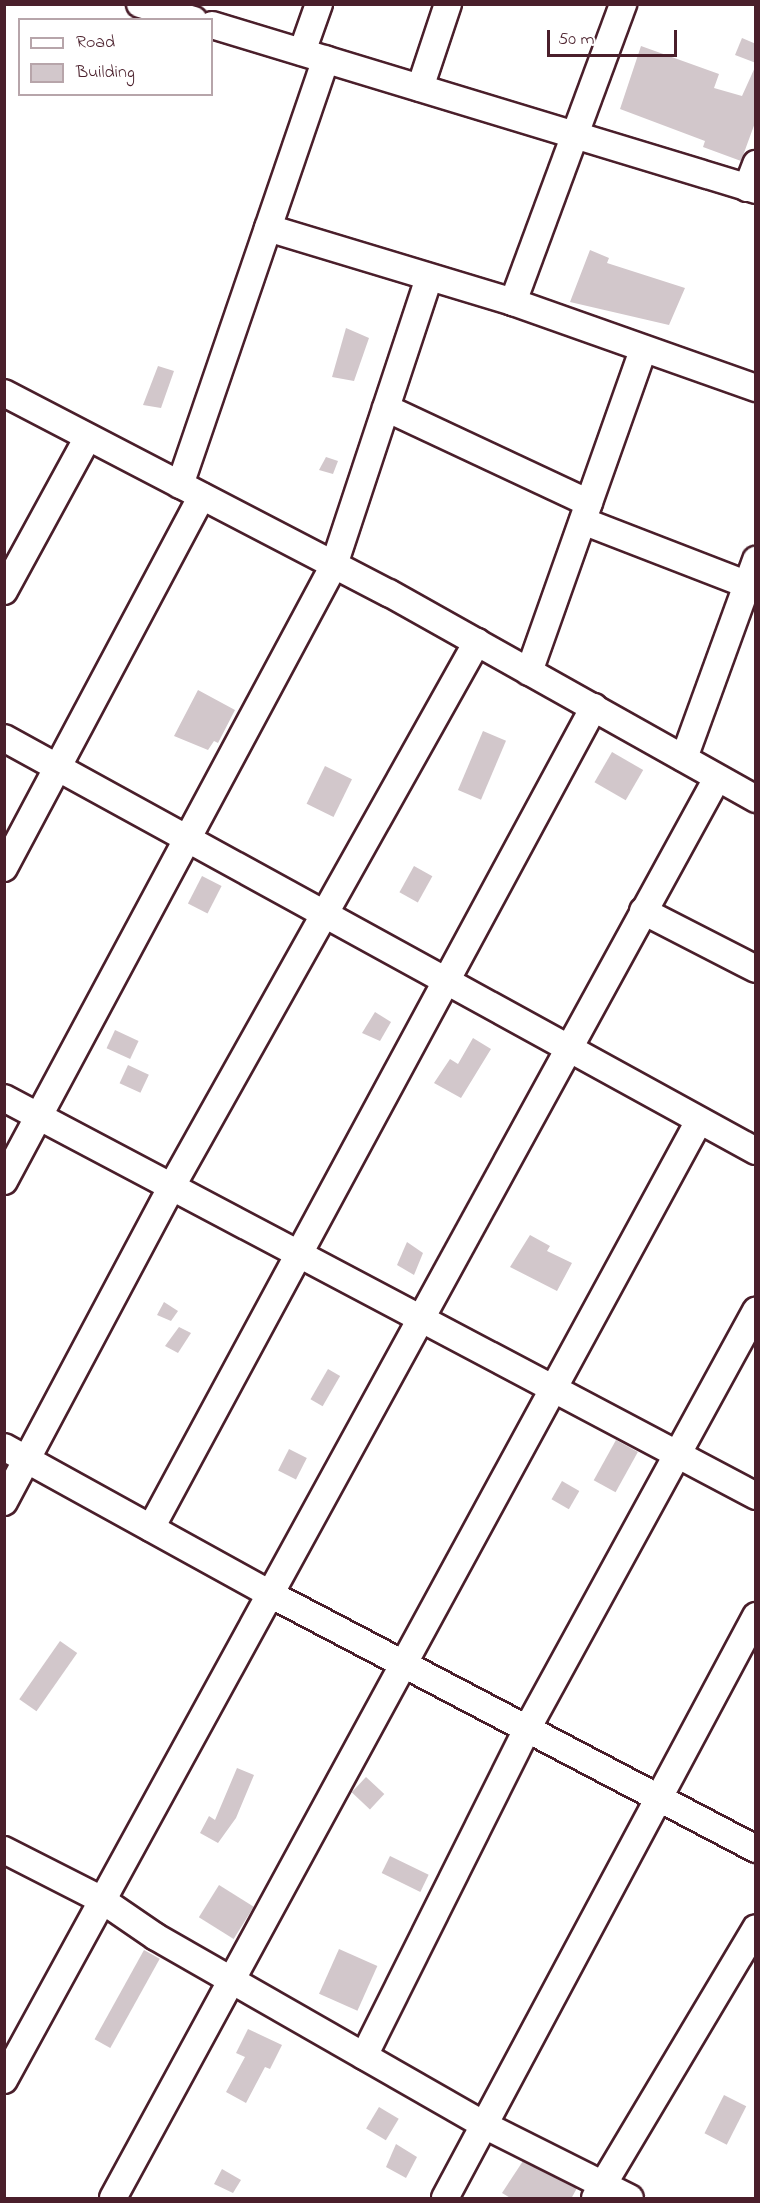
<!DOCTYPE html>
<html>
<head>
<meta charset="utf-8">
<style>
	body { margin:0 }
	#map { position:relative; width:760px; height:2203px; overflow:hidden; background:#fff; font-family:"Indie Flower",sans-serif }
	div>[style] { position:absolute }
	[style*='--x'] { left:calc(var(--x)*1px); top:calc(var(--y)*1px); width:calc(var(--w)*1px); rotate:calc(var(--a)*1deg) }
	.building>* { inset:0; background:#d2c7cb; transform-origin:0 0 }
	.roads { filter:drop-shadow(2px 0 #4a1f2b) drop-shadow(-2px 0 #4a1f2b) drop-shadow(0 2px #4a1f2b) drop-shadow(0 -2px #4a1f2b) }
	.minor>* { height:26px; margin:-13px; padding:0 13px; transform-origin:13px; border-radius:13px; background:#fff }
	span { translate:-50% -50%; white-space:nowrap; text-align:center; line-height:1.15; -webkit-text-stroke:6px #fff; paint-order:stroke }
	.frame { position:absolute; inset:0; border:6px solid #4a1f2b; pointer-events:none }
	.legend { position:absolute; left:18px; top:18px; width:195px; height:78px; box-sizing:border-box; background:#fff; border:2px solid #b7a5aa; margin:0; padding:8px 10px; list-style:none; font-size:18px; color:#4a1f2b }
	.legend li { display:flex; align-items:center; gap:12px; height:30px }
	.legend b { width:30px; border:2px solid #b7a5aa }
	.scale { position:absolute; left:547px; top:30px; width:130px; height:27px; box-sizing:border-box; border:3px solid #4a1f2b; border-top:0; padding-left:8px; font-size:18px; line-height:21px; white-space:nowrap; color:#4a1f2b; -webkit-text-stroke:4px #fff; paint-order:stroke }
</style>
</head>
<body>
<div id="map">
	<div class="building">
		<div style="clip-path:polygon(742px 38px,756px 44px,756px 63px,735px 55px)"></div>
		<div style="clip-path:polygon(641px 46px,719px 74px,714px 88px,742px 96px,756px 65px,756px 120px,741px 161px,703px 147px,705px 141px,620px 109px)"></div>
		<div style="clip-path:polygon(590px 250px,609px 258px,607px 263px,685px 288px,669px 325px,570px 302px)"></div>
		<div style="clip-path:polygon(346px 328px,369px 338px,354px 381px,332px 377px)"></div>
		<div style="clip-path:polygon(158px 366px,174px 371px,161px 408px,143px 405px)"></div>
		<div style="clip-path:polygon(326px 457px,338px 461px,333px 474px,319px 470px)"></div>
		<div style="clip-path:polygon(198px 690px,235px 710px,218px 743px,214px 741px,208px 750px,174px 736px)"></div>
		<div style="left:483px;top:731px;width:25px;height:64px;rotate:23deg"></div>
		<div style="left:612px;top:752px;width:36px;height:35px;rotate:30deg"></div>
		<div style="left:325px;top:766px;width:30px;height:42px;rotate:26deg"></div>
		<div style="left:414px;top:866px;width:21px;height:30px;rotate:29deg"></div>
		<div style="left:202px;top:876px;width:22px;height:31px;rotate:27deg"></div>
		<div style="clip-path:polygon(375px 1012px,391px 1022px,380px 1041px,362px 1033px)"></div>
		<div style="left:115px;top:1030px;width:26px;height:20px;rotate:25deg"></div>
		<div style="clip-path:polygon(473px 1038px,491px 1049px,461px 1098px,434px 1083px,450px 1059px,458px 1064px)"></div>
		<div style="left:128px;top:1065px;width:23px;height:20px;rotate:25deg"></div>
		<div style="clip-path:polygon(530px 1235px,550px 1246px,547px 1251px,572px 1263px,557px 1291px,510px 1267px)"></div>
		<div style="clip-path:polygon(407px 1242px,423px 1253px,414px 1275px,397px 1265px)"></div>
		<div style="clip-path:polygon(164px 1302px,178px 1311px,171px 1321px,157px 1315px)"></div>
		<div style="clip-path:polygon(179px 1327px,191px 1333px,178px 1353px,165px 1346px)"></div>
		<div style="left:328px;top:1369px;width:14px;height:35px;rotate:30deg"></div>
		<div style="left:616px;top:1440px;width:25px;height:46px;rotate:29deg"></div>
		<div style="left:289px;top:1449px;width:20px;height:24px;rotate:27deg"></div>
		<div style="left:562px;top:1481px;width:20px;height:21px;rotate:30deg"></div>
		<div style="left:60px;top:1641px;width:21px;height:71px;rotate:35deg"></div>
		<div style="clip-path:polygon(237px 1768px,254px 1775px,236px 1818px,218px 1843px,200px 1833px,209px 1816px,215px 1820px)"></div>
		<div style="left:366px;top:1777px;width:25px;height:21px;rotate:43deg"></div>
		<div style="left:390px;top:1856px;width:43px;height:19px;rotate:26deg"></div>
		<div style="left:219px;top:1885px;width:41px;height:38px;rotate:32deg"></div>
		<div style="left:339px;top:1949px;width:42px;height:49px;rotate:24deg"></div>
		<div style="left:144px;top:1950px;width:18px;height:102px;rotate:29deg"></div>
		<div style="clip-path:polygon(248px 2029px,282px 2045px,270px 2069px,265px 2067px,246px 2103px,226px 2092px,245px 2057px,236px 2053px)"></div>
		<div style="left:724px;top:2095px;width:25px;height:43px;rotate:27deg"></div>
		<div style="left:379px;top:2107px;width:23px;height:25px;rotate:31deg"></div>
		<div style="clip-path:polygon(396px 2144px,417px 2157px,406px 2178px,386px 2167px)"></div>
		<div style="clip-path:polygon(523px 2161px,577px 2188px,571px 2199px,512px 2199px,502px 2193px)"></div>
		<div style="clip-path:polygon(222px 2169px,241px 2180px,233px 2193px,214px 2184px)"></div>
	</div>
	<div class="roads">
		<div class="minor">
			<div style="--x:140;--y:4;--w:56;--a:16.5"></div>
			<div style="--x:212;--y:25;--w:568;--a:16.87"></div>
			<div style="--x:302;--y:52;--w:51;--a:-70.5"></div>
			<div style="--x:420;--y:88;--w:89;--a:-71.6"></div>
			<div style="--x:747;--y:188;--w:26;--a:-69"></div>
			<div style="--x:268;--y:228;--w:256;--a:16.8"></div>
			<div style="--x:513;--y:302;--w:258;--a:19.5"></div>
			<div style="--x:513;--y:302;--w:318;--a:-69.7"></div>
			<div style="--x:4;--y:393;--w:434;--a:27.5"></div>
			<div style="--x:389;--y:593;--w:421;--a:29.3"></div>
			<div style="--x:386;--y:408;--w:224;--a:25.1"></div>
			<div style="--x:180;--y:485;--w:450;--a:-71.1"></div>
			<div style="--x:583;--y:521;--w:177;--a:21.2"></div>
			<div style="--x:4;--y:591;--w:175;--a:-61.4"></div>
			<div style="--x:529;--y:672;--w:342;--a:-70.5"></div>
			<div style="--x:4;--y:738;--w:858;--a:28.78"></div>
			<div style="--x:684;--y:758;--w:211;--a:-70"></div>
			<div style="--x:4;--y:868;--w:421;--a:-62"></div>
			<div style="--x:643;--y:911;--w:127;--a:27.2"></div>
			<div style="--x:4;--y:1098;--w:851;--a:27.89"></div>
			<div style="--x:4;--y:1181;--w:699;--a:-61.82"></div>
			<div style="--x:334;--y:565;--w:303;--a:-71.7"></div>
			<div style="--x:4;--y:1447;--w:306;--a:28.9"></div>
			<div style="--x:272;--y:1595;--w:547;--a:27.69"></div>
			<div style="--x:4;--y:1502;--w:358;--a:-62"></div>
			<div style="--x:172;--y:1186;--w:624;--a:-60.72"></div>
			<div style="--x:151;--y:1528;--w:933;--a:-61.65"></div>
			<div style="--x:4;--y:1850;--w:110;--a:27"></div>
			<div style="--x:102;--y:1900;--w:65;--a:34.4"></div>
			<div style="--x:156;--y:1937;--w:378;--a:29.8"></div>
			<div style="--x:484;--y:2125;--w:163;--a:26.6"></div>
			<div style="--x:364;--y:2056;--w:365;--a:-63.5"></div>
			<div style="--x:527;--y:1729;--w:477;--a:-61.3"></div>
			<div style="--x:4;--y:2080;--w:1484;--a:-61.29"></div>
			<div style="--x:113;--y:2198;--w:1226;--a:-61.45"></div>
			<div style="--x:445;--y:2198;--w:660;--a:-61.88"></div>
			<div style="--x:595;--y:2198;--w:314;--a:-59.2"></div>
		</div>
	</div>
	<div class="frame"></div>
	<ul class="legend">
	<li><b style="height:8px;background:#fff"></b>Road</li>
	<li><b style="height:16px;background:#d2c7cb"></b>Building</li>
	</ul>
	<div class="scale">50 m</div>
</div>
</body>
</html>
